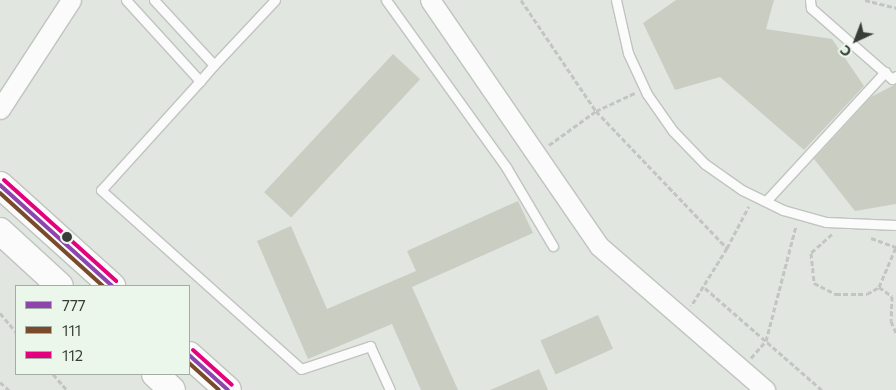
<!DOCTYPE html>
<html>
<head>
<meta charset="utf-8">
<style>
	body { margin:0 }
	#map { position:relative; width:896px; height:390px; overflow:hidden; background:#e1e6e1; font-family:Commissioner,sans-serif }
	div>[style] { position:absolute }
	[style*='--x'] { left:calc(var(--x)*1px); top:calc(var(--y)*1px); width:calc(var(--w)*1px); rotate:calc(var(--a)*1deg) }
	.building>* { inset:0; background:#c9cdc2; transform-origin:0 0 }
	.path>* { height:3px; margin-top:-1.5px; transform-origin:0; background:repeating-linear-gradient(90deg,#c3c5c2 0 5px,transparent 0 7.5px) }
	.roads { filter:drop-shadow(1px 0 #c0c4c0) drop-shadow(-1px 0 #c0c4c0) drop-shadow(0 1px #c0c4c0) drop-shadow(0 -1px #c0c4c0) }
	.lane>* { height:9px; margin:-4.5px; padding:0 4.5px; transform-origin:4.5px; border-radius:4.5px; background:#fafbfa }
	.street>* { height:19px; margin:-9.5px; padding:0 9.5px; transform-origin:9.5px; border-radius:9.5px; background:#fafbfa }
	.secondary>* { height:26px; margin:-13px; padding:0 13px; transform-origin:13px; border-radius:13px; background:#fafbfa }
	.bus-1>* { height:4px; margin:-2px; padding:0 2px; transform-origin:2px; border-radius:2px; background:#8e44ad }
	.bus-2>* { height:4px; margin:-2px; padding:0 2px; transform-origin:2px; border-radius:2px; background:#7a4b2a }
	.bus-3>* { height:4px; margin:-2px; padding:0 2px; transform-origin:2px; border-radius:2px; background:#e5007d }
	.dots>* { width:14px; height:14px; translate:-50% -50%; box-sizing:border-box; border:2px solid #ecf7eb; border-radius:50% }
	span { translate:-50% -50%; white-space:nowrap; text-align:center; line-height:1.15; -webkit-text-stroke:5px #ecf7eb; paint-order:stroke }
	.legend { position:absolute; left:15px; top:285px; width:175px; height:90px; box-sizing:border-box; background:#ecf7eb; border:1px solid #a4ada3; margin:0; padding:6px 9px; list-style:none; font-size:15px; color:#393d38 }
	.legend li { display:flex; align-items:center; gap:10px; height:25px }
	.legend b { width:25px; border:1px solid #a4ada3 }
	.north { position:absolute; left:831px; top:15px; width:50px; height:50px; -webkit-text-stroke:4px #ecf7eb; paint-order:stroke; rotate:223deg; font-size:14px; font-weight:700; line-height:20px; text-align:center; color:#393d38 }
	.north::after { content:''; display:block; margin:auto; width:18px; height:22px; background:#393d38; clip-path:polygon(50% 0,100% 100%,50% 72%,0 100%) }
</style>
</head>
<body>
<div id="map">
	<div class="building">
		<div style="clip-path:polygon(676px 0,774px 0,766px 29px,832px 39px,864px 86px,804px 150px,720px 77px,675px 90px,643px 23px)"></div>
		<div style="left:393px;top:54px;width:37px;height:189px;rotate:43deg"></div>
		<div style="clip-path:polygon(896px 84px,896px 204px,855px 211px,814px 159px,871px 97px)"></div>
		<div style="clip-path:polygon(518px 201px,533px 233px,412px 287px,458px 390px,421px 390px,392px 324px,308px 359px,257px 241px,291px 226px,327px 309px,416px 271px,407px 251px)"></div>
		<div style="left:598px;top:315px;width:37px;height:63px;rotate:66deg"></div>
		<div style="clip-path:polygon(539px 369px,548px 390px,490px 390px)"></div>
	</div>
	<div class="path">
		<div style="--x:521;--y:0;--w:134;--a:56"></div>
		<div style="--x:596;--y:111;--w:190;--a:46.3"></div>
		<div style="--x:727;--y:248;--w:68;--a:121.8"></div>
		<div style="--x:865;--y:0;--w:32;--a:14"></div>
		<div style="--x:549;--y:145;--w:58;--a:-35.9"></div>
		<div style="--x:596;--y:111;--w:43;--a:-24.8"></div>
		<div style="--x:832;--y:234;--w:28;--a:138"></div>
		<div style="--x:811;--y:253;--w:30;--a:84"></div>
		<div style="--x:814;--y:283;--w:25;--a:27"></div>
		<div style="--x:836;--y:294;--w:31;--a:0"></div>
		<div style="--x:867;--y:294;--w:14;--a:-30"></div>
		<div style="--x:879;--y:287;--w:16;--a:35"></div>
		<div style="--x:892;--y:296;--w:25;--a:92"></div>
		<div style="--x:891;--y:321;--w:13;--a:67"></div>
		<div style="--x:871;--y:238;--w:27;--a:20"></div>
		<div style="--x:727;--y:248;--w:47;--a:-62.4"></div>
		<div style="--x:879;--y:287;--w:43;--a:-67"></div>
		<div style="--x:705;--y:288;--w:155;--a:41.1"></div>
		<div style="--x:0;--y:313;--w:25;--a:50"></div>
		<div style="--x:751;--y:358;--w:23;--a:-49"></div>
		<div style="--x:766;--y:341;--w:119;--a:-75.4"></div>
		<div style="--x:53;--y:374;--w:21;--a:49"></div>
		<div style="--x:0;--y:382;--w:12;--a:42"></div>
	</div>
	<div class="roads">
		<div class="lane">
			<div style="--x:126;--y:0;--w:110;--a:47.6"></div>
			<div style="--x:200;--y:81;--w:147;--a:132.2"></div>
			<div style="--x:101;--y:190;--w:268;--a:41.8"></div>
			<div style="--x:301;--y:369;--w:73;--a:-18.4"></div>
			<div style="--x:370;--y:346;--w:48;--a:65.6"></div>
			<div style="--x:154;--y:0;--w:88;--a:47.3"></div>
			<div style="--x:214;--y:65;--w:89;--a:-46.8"></div>
			<div style="--x:386;--y:0;--w:206;--a:54.3"></div>
			<div style="--x:506;--y:167;--w:92;--a:59.3"></div>
			<div style="--x:616;--y:0;--w:54;--a:77.2"></div>
			<div style="--x:628;--y:53;--w:45;--a:65.1"></div>
			<div style="--x:647;--y:94;--w:45;--a:54.9"></div>
			<div style="--x:673;--y:131;--w:46;--a:45.9"></div>
			<div style="--x:705;--y:164;--w:45;--a:35.1"></div>
			<div style="--x:742;--y:190;--w:46;--a:26"></div>
			<div style="--x:783;--y:210;--w:45;--a:15.6"></div>
			<div style="--x:826;--y:222;--w:70;--a:2.5"></div>
			<div style="--x:810;--y:0;--w:8;--a:83"></div>
			<div style="--x:811;--y:8;--w:108;--a:41.2"></div>
			<div style="--x:892;--y:79;--w:5;--a:-37"></div>
			<div style="--x:200;--y:81;--w:21;--a:-49"></div>
			<div style="--x:766;--y:201;--w:176;--a:-47.3"></div>
		</div>
		<div class="street">
			<div style="--x:430;--y:0;--w:298;--a:55.5"></div>
			<div style="--x:599;--y:246;--w:220;--a:40.9"></div>
			<div style="--x:0;--y:109;--w:130;--a:-56.9"></div>
		</div>
		<div class="secondary">
			<div style="--x:0;--y:185;--w:151;--a:42"></div>
			<div style="--x:0;--y:231;--w:81;--a:42.5"></div>
			<div style="--x:189;--y:355;--w:52;--a:41.9"></div>
			<div style="--x:155;--y:374;--w:23;--a:43"></div>
		</div>
	</div>
	<div class="bus-1">
		<div style="--x:0;--y:185;--w:151;--a:42"></div>
		<div style="--x:189;--y:355;--w:52;--a:41.9"></div>
	</div>
	<div class="bus-2">
		<div style="--x:0;--y:193;--w:139;--a:42.1"></div>
		<div style="--x:189;--y:363;--w:40;--a:42"></div>
	</div>
	<div class="bus-3">
		<div style="--x:4;--y:180;--w:151;--a:42"></div>
		<div style="--x:193;--y:350;--w:52;--a:41.9"></div>
	</div>
	<div class="dots">
		<div style="left:67px;top:237px;background:#393d38"></div>
	</div>
	<ul class="legend">
	<li><b style="height:6px;background:#8e44ad"></b>777</li>
	<li><b style="height:6px;background:#7a4b2a"></b>111</li>
	<li><b style="height:6px;background:#e5007d"></b>112</li>
	</ul>
	<div class="north">С</div>
</div>
</body>
</html>
